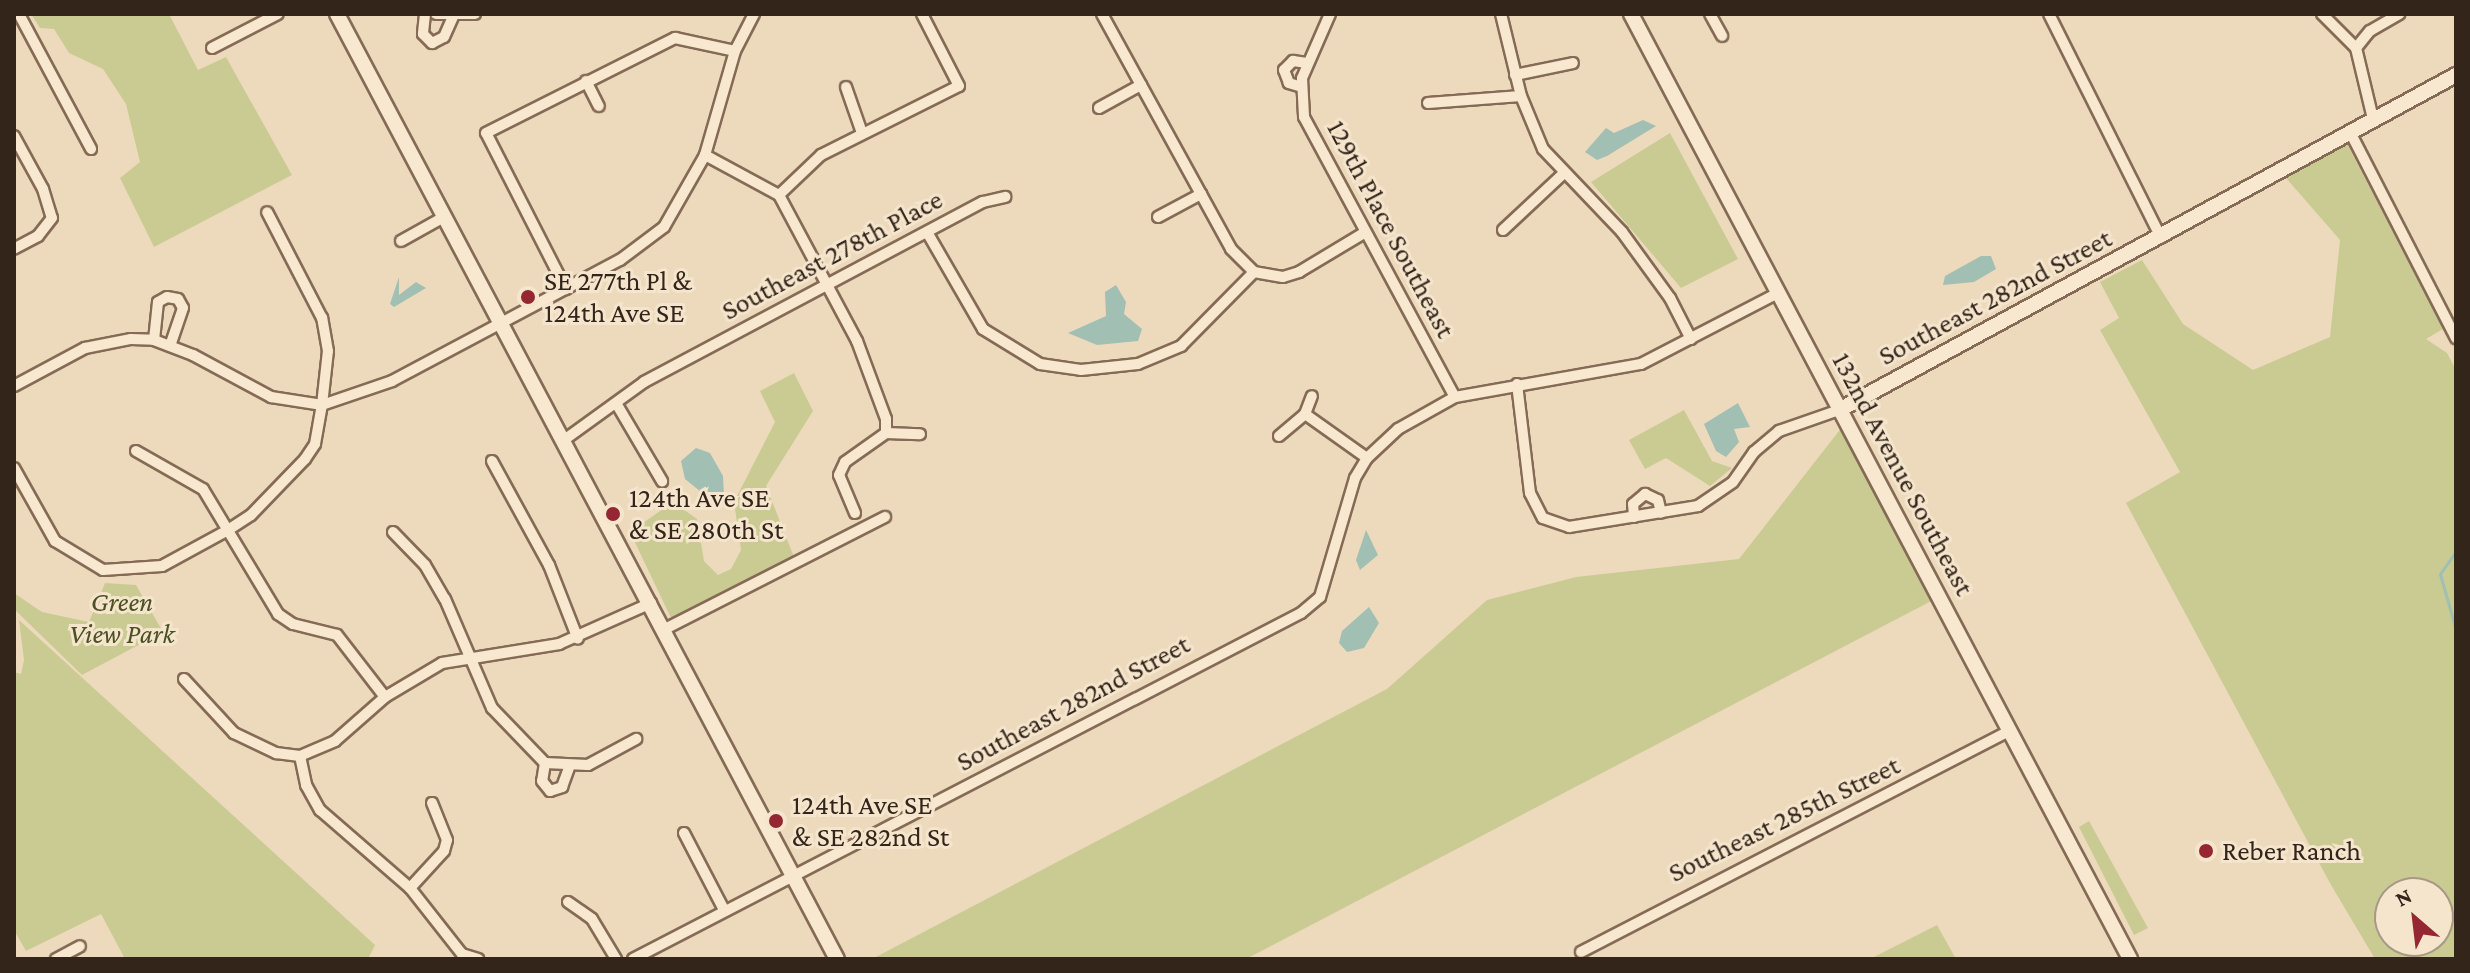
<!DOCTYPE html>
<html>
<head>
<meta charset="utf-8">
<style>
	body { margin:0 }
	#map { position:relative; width:2470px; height:973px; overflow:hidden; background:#eddabd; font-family:"Crimson Pro",serif }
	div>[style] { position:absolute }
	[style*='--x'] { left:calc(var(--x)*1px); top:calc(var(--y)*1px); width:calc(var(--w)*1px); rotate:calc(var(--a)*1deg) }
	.green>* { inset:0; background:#cacb92 }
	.water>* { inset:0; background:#a1bfb3 }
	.stream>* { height:3px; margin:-1.5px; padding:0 1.5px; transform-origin:1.5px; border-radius:1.5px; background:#a1bfb3 }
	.roads { filter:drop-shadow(2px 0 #856b56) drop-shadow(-2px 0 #856b56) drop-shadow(0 2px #856b56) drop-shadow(0 -2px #856b56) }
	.street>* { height:10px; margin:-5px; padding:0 5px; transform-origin:5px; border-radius:5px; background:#f8e8d0 }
	.secondary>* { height:14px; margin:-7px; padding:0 7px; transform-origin:7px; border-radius:7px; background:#f8e8d0 }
	.dots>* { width:22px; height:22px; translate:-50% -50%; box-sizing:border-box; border:4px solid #f5e5cd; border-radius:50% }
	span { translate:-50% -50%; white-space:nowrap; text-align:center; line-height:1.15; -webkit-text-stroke:6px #f5e5cd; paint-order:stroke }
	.street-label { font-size:28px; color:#34251b }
	.poi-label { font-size:28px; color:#34251b }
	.left { translate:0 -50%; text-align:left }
	.park-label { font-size:28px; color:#4a5122; font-style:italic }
	.frame { position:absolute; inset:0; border:16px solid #34251b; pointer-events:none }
	.north { position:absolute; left:2374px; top:877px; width:80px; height:80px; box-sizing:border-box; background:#f5e5cd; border:2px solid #a89886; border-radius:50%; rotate:332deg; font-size:22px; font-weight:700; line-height:32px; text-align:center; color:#34251b }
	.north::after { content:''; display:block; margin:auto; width:28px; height:36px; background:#942732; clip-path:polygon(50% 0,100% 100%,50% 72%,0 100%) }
</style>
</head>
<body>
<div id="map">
	<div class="green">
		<div style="clip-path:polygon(31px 14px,169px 14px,198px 70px,226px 57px,292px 175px,154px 247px,120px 178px,140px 162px,126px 104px,103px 69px,69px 53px,54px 29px,40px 28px)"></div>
		<div style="clip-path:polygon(1670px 133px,1738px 259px,1681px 288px,1591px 182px)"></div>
		<div style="clip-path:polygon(evenodd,2346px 142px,2443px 329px,2426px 339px,2447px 353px,2456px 370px,2456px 959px,2375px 959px,2331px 885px,2126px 503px,2180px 472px,2100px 330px,2119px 318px,2100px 282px,2142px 260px,2183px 324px,2253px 370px,2330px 337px,2340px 240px,2286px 178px,2346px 142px,2390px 893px,2438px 893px,2438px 941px,2390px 941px,2390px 893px)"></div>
		<div style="clip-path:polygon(794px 373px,813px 411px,766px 486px,794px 557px,671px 618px,630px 532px,673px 502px,697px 519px,704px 561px,718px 575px,731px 569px,741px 550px,734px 502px,775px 422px,760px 391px)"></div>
		<div style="clip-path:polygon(1684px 410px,1712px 461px,1732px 468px,1710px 486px,1666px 458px,1645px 469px,1629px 440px)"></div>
		<div style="clip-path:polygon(1846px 422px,1939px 597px,1246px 959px,872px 959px,1387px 689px,1487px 600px,1576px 577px,1739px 559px)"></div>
		<div style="clip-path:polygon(105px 583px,136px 585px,163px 632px,82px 675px,14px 609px,14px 593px,42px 612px,89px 622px)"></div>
		<div style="clip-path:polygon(19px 620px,375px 945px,368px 959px,125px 959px,101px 914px,26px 951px,14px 930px,14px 672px,21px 674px,24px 660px)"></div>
		<div style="clip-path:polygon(2089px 821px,2148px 928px,2134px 935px,2079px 827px)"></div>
		<div style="clip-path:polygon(1937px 925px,1956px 959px,1870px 959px)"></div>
	</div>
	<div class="water">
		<div style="clip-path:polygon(1643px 120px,1656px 126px,1607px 156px,1597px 160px,1585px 152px,1606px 128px,1614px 133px)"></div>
		<div style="clip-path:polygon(1981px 256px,1991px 256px,1996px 269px,1974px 282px,1943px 285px,1945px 276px)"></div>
		<div style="clip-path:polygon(399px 277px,399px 295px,416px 282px,426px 288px,394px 307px,390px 304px)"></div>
		<div style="clip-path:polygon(1116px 285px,1126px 302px,1124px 314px,1142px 329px,1138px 341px,1097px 345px,1068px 333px,1106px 316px,1105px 292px)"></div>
		<div style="clip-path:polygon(1738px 403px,1750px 427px,1734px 429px,1739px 442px,1726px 457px,1716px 451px,1704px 424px)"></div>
		<div style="clip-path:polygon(696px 448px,710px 453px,723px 476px,724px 496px,717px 505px,685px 479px,681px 461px)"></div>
		<div style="clip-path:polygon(1366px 530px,1378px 555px,1360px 570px,1356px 560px)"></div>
		<div style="clip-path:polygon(1369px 607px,1379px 623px,1364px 648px,1347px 652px,1339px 643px,1342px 631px)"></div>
	</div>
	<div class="stream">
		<div style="--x:2456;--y:551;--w:28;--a:125"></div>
		<div style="--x:2440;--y:574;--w:58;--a:74.1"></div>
	</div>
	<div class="roads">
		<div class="street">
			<div style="--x:19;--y:14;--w:153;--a:61.9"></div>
			<div style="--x:425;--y:14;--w:20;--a:96"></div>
			<div style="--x:423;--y:34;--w:13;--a:45"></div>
			<div style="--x:432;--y:43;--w:13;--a:-27"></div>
			<div style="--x:444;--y:37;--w:22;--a:-66"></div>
			<div style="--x:436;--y:14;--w:39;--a:0"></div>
			<div style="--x:1102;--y:14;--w:268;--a:61.2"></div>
			<div style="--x:1231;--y:249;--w:33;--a:45"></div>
			<div style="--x:1330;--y:14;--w:70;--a:113.6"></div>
			<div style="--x:1302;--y:78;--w:39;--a:87"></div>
			<div style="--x:1304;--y:117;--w:318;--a:61.7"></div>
			<div style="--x:1501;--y:14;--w:84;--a:76.3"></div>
			<div style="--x:1521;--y:96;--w:57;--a:67.5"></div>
			<div style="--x:1543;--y:149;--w:115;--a:46.4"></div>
			<div style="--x:1622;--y:232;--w:82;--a:54"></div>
			<div style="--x:1670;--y:298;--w:46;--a:62.9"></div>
			<div style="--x:1710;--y:14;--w:25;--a:61"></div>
			<div style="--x:2049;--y:14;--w:250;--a:63.4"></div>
			<div style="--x:2322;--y:14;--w:48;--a:45"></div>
			<div style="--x:2356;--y:48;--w:73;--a:76.5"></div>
			<div style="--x:212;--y:48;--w:74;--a:-27.3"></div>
			<div style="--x:2356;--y:48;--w:22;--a:-51"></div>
			<div style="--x:2370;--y:31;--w:34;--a:-30"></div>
			<div style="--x:1515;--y:75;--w:59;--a:-11.7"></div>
			<div style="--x:586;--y:81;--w:28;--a:63"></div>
			<div style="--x:846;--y:87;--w:49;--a:70.8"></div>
			<div style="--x:1302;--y:87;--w:14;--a:-163"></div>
			<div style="--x:1289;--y:83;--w:14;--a:-111"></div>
			<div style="--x:1284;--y:70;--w:13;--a:-45"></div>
			<div style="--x:1293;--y:61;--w:14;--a:8"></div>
			<div style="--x:1428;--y:103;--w:93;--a:-4.3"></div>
			<div style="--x:1099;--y:108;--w:48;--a:-28.7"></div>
			<div style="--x:2350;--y:132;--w:232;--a:62.8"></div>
			<div style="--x:14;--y:136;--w:60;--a:61.3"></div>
			<div style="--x:43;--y:189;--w:30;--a:73"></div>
			<div style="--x:52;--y:218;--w:23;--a:128"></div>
			<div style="--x:38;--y:236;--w:27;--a:152"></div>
			<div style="--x:705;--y:155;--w:84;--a:28.4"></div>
			<div style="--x:779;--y:195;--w:166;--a:61.9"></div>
			<div style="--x:857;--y:341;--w:83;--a:69.6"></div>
			<div style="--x:886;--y:419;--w:14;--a:90"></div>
			<div style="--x:779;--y:195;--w:58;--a:-43.6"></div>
			<div style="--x:821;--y:155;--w:154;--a:-26.6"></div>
			<div style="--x:959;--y:86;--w:81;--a:-117.2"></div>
			<div style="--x:1158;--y:217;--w:49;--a:-28.1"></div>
			<div style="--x:1503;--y:230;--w:83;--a:-43.1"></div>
			<div style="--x:927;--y:232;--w:112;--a:60"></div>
			<div style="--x:983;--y:329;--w:67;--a:31.6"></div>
			<div style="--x:1040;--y:364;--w:41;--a:8.3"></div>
			<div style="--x:1081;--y:370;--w:57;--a:-6"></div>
			<div style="--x:1138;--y:364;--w:47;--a:-22.7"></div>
			<div style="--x:1181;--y:346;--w:104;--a:-45.4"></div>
			<div style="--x:1254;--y:272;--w:29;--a:10"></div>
			<div style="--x:1283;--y:277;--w:17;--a:-17"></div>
			<div style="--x:1299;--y:272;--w:76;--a:-31"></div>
			<div style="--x:401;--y:241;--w:49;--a:-29.2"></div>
			<div style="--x:566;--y:289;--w:175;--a:-117.1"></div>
			<div style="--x:486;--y:133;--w:212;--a:-26.7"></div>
			<div style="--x:675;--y:38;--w:61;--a:12.2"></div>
			<div style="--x:154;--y:340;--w:38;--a:-84"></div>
			<div style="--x:158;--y:302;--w:10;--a:-29"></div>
			<div style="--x:167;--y:297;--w:11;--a:10"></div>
			<div style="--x:178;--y:299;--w:10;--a:61"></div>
			<div style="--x:183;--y:308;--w:40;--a:108.9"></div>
			<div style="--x:1517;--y:384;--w:110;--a:83.2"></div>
			<div style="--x:1530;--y:493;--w:28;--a:63"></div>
			<div style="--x:1543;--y:518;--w:28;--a:19"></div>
			<div style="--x:1569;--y:527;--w:131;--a:-9.2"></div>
			<div style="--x:1698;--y:506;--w:42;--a:-34.4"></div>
			<div style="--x:1733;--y:482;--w:37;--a:-55"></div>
			<div style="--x:1754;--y:452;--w:33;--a:-40"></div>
			<div style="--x:1779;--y:431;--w:64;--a:-19.3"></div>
			<div style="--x:14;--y:386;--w:81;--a:-28.2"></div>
			<div style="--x:85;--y:348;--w:47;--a:-11.1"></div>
			<div style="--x:131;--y:339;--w:23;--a:2"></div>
			<div style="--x:154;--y:340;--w:42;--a:21"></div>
			<div style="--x:193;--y:355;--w:89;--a:28.3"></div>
			<div style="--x:271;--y:397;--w:52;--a:8.9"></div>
			<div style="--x:322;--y:405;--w:54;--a:-83.7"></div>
			<div style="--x:328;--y:351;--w:34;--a:-100"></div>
			<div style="--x:322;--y:318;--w:119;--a:-117.4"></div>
			<div style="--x:616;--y:403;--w:91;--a:59.5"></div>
			<div style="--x:1305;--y:414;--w:76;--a:35.4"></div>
			<div style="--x:1279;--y:436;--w:34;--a:-40"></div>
			<div style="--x:1305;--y:414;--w:19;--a:-69"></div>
			<div style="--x:564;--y:440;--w:99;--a:-35.9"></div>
			<div style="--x:644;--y:382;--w:384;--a:-28"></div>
			<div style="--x:983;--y:202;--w:23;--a:-13"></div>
			<div style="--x:136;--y:451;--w:77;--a:29.6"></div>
			<div style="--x:203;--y:489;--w:146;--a:59"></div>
			<div style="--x:278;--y:614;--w:18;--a:34"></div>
			<div style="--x:293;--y:624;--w:45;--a:14"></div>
			<div style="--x:337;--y:635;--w:78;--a:52.3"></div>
			<div style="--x:492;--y:461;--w:119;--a:61.3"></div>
			<div style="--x:549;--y:565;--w:79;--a:68.6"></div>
			<div style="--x:14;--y:468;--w:84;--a:60.7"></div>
			<div style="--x:55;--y:541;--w:56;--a:31.1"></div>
			<div style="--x:103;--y:570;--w:59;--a:-3.9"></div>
			<div style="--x:162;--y:566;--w:75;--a:-28.6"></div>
			<div style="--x:228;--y:530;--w:27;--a:-33"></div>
			<div style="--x:251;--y:515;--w:78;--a:-46"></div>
			<div style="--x:305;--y:459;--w:18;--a:-56"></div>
			<div style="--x:315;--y:444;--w:40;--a:-80"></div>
			<div style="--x:322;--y:405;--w:74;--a:-18.9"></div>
			<div style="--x:392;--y:381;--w:258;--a:-28"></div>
			<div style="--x:620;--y:260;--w:55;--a:-36.9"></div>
			<div style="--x:664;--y:227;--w:83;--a:-60.3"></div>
			<div style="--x:705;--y:155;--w:108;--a:-73.9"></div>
			<div style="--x:735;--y:51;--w:42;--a:-62.8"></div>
			<div style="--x:855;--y:513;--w:41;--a:-112.8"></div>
			<div style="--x:839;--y:475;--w:14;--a:-65"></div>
			<div style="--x:845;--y:462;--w:50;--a:-35.3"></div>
			<div style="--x:886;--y:433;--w:34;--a:2"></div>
			<div style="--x:1634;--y:517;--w:13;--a:-94"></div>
			<div style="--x:1633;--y:504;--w:16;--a:-40"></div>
			<div style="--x:1645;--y:494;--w:14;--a:25"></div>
			<div style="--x:1658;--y:500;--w:13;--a:77"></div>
			<div style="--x:393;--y:532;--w:46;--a:45.9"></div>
			<div style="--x:425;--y:565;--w:39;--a:60"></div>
			<div style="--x:445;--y:599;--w:119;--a:66.7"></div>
			<div style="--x:492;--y:708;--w:76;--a:46.1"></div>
			<div style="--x:545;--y:763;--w:43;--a:2.7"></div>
			<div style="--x:588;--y:765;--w:55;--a:-28.4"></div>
			<div style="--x:665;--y:629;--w:247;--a:-27"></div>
			<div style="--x:184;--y:679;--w:74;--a:47.2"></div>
			<div style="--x:234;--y:733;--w:47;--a:25.5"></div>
			<div style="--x:276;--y:753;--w:24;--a:7"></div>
			<div style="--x:300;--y:756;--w:38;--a:-23"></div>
			<div style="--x:335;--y:741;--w:67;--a:-41.3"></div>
			<div style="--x:385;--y:697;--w:66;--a:-30.8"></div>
			<div style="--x:442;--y:663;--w:119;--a:-9.2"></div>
			<div style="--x:559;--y:644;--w:101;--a:-24"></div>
			<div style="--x:300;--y:756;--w:30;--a:78"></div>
			<div style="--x:306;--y:785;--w:29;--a:61"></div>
			<div style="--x:320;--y:810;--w:119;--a:40.9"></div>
			<div style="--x:410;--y:888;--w:84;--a:51.8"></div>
			<div style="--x:462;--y:954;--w:17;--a:17"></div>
			<div style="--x:545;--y:763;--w:18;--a:99"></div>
			<div style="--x:542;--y:781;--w:13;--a:51"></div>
			<div style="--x:550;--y:791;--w:13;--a:-18"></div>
			<div style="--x:562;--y:787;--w:20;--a:-70"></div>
			<div style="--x:684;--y:833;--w:87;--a:62.5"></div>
			<div style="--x:410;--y:888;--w:50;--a:-47.4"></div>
			<div style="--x:444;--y:851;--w:11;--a:-75"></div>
			<div style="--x:447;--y:840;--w:40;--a:-112"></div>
			<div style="--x:568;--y:902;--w:29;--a:35"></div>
			<div style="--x:592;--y:919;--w:47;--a:59"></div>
			<div style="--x:1581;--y:952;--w:483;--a:-27.3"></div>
			<div style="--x:56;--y:959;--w:27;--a:-28"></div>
			<div style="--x:633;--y:959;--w:752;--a:-27.38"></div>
			<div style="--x:1301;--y:613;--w:25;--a:-40"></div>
			<div style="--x:1320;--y:597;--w:124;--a:-73.6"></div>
			<div style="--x:1355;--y:478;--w:23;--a:-59"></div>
			<div style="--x:1367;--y:458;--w:42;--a:-43.1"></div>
			<div style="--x:1398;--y:429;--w:65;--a:-29.3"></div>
			<div style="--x:1455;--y:397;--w:189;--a:-10.1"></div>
			<div style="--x:1641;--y:364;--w:154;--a:-27.4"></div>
		</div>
		<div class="secondary">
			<div style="--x:337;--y:14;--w:1069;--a:62.12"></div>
			<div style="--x:1631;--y:14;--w:1069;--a:62.16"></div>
			<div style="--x:1839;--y:410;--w:702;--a:-28.5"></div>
		</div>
	</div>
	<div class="dots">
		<div style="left:528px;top:297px;background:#942732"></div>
		<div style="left:613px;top:514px;background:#942732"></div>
		<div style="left:776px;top:821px;background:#942732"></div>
		<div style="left:2206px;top:851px;background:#942732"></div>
	</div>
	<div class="street-label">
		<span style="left:1391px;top:229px;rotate:62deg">129th Place Southeast</span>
		<span style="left:832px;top:255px;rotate:-28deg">Southeast 278th Place</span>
		<span style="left:1995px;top:297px;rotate:-28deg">Southeast 282nd Street</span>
		<span style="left:1903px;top:474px;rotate:62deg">132nd Avenue Southeast</span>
		<span style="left:1073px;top:703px;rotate:-28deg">Southeast 282nd Street</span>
		<span style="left:1784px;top:819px;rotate:-26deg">Southeast 285th Street</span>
	</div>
	<div class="poi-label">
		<span class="left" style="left:544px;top:297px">SE 277th Pl &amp;<br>124th Ave SE</span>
		<span class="left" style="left:629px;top:514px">124th Ave SE<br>&amp; SE 280th St</span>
		<span class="left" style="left:792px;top:821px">124th Ave SE<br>&amp; SE 282nd St</span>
		<span class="left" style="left:2222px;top:851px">Reber Ranch</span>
	</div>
	<div class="park-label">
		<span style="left:122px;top:618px">Green<br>View Park</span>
	</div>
	<div class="frame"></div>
	<div class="north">N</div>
</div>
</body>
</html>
